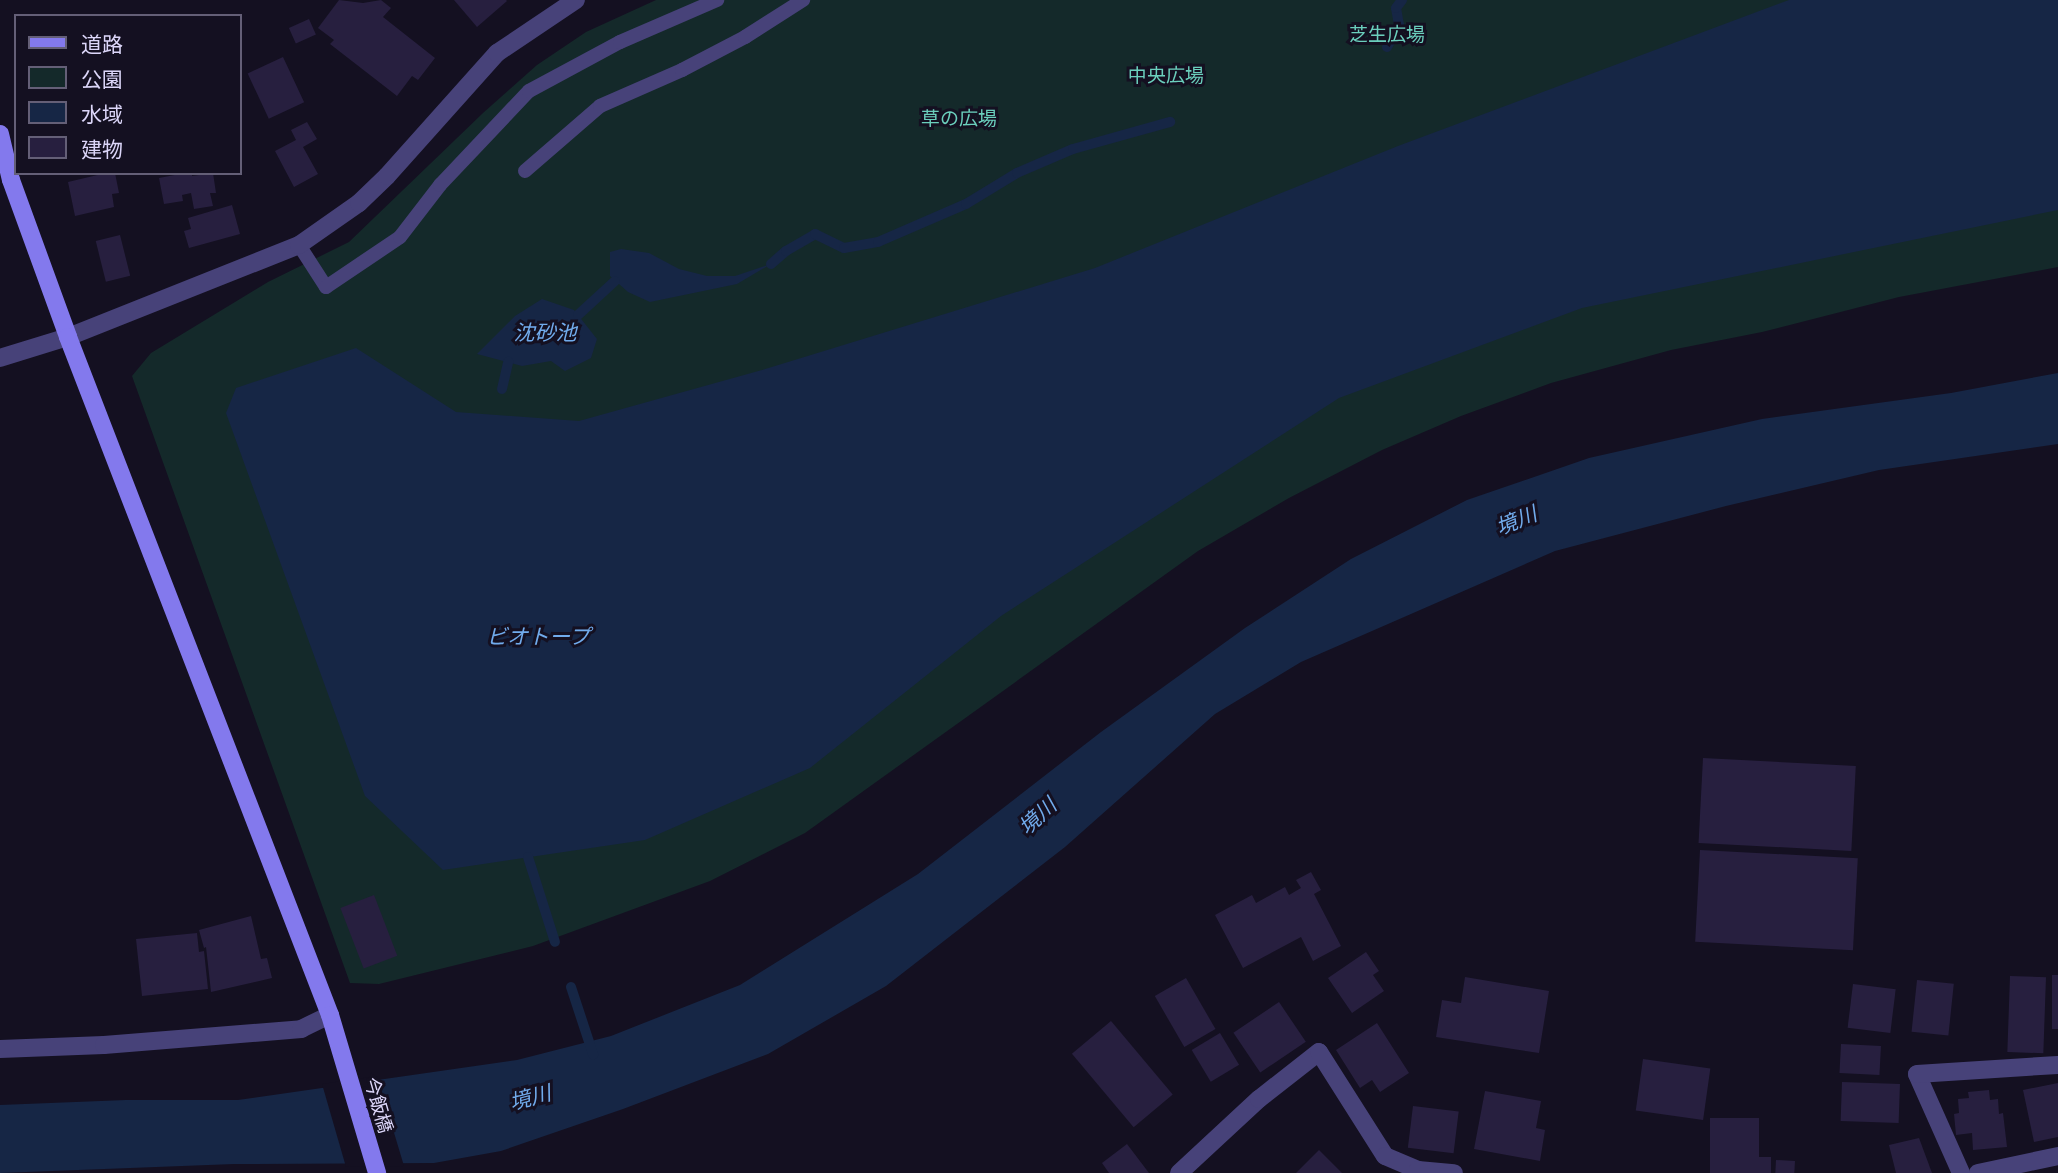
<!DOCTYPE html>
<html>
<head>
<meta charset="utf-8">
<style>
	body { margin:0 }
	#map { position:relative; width:2058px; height:1173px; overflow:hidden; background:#141021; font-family:"Exo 2","Noto Sans JP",sans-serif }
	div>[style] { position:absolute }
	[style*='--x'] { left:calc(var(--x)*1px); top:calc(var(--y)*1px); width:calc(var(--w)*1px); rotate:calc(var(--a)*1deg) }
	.green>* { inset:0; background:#14292a }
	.water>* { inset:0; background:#162645 }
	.pier>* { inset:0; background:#141021 }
	.stream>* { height:10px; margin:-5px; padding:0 5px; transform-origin:5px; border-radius:5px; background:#162645 }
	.building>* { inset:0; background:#271f3f; transform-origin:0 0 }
	.lane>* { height:14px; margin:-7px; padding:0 7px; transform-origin:7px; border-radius:7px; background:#474279 }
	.street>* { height:18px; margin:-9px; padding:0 9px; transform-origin:9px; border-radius:9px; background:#474279 }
	.secondary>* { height:18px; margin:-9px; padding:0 9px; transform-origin:9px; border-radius:9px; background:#8379ed }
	span { translate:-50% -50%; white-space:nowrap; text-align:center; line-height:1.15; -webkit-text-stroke:6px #141021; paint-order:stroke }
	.park-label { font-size:19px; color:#6bcfbd }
	.street-label { font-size:19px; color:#dcd6f9 }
	.water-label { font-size:21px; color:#71abec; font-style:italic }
	.legend { position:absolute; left:14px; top:14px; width:228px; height:161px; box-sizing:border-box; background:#141021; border:2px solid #645f77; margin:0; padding:9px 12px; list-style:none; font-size:21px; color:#dcd6f9 }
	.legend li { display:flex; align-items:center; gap:14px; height:35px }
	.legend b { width:35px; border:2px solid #645f77 }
</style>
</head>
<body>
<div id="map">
	<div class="green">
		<div style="clip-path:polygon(656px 0,2058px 0,2058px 267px,1899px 297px,1762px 332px,1671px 350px,1551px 383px,1461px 416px,1382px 450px,1289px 498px,1198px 551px,805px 833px,710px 881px,533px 946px,379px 984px,350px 983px,132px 376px,151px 353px,268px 282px,349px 242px,483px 113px,537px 65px,586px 32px)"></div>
	</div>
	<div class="water">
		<div style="clip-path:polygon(1789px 0,2058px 0,2058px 210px,1582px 308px,1339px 398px,1001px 616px,810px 768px,645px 840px,443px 870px,365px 796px,226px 413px,236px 388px,356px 348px,456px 412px,579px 421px,762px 370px,1095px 268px,1398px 146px)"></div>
		<div style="clip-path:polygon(621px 249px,649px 253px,679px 269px,707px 276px,735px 276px,771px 264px,737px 284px,650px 302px,628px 292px,610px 276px,610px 252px)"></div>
		<div style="clip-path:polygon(542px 299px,574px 310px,578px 315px,597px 339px,591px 358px,565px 371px,551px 361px,522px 366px,477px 354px,515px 316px)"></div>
		<div style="clip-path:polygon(2058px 373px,2058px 444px,1879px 470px,1726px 506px,1555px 551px,1301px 662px,1215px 714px,1065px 847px,886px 986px,768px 1054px,623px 1109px,501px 1151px,434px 1163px,234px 1164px,0 1173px,0 1105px,126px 1100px,238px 1100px,517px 1060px,611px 1036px,740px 985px,918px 874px,1101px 732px,1245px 628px,1351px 559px,1467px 500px,1589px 458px,1762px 419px,1951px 393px)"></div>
	</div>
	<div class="pier">
		<div style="clip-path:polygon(377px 1076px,404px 1166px,346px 1167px,322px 1084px)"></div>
	</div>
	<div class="stream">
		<div style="--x:1387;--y:47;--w:25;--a:-61"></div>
		<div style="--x:1399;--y:25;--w:17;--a:-100"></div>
		<div style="--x:1396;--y:8;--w:10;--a:-53"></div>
		<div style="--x:771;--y:264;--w:20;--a:-41"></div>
		<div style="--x:786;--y:251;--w:34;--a:-30"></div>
		<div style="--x:815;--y:234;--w:32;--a:26"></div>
		<div style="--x:844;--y:248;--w:35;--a:-10"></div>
		<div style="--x:878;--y:242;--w:96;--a:-23.4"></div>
		<div style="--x:966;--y:204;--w:60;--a:-31.3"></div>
		<div style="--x:1017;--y:173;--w:61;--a:-23.2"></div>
		<div style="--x:1073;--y:149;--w:101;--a:-15.6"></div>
		<div style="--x:578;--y:315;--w:50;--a:-42.6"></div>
		<div style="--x:502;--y:389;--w:28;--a:-77"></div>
		<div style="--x:528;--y:857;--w:89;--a:72.4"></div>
		<div style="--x:571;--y:987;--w:71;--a:71.8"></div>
	</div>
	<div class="building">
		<div style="clip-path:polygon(339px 0,363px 3px,381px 0,391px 8px,383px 17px,435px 58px,418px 80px,412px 76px,397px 96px,330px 44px,334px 40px,318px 28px)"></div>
		<div style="clip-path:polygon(454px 0,506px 0,507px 1px,477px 27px)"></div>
		<div style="left:309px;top:19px;width:17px;height:22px;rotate:66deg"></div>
		<div style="left:283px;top:57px;width:50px;height:39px;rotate:65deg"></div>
		<div style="clip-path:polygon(307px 122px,317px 139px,303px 147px,318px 174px,294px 187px,275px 151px,296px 140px,291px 130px)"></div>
		<div style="clip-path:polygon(106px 173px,115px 173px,119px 193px,112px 194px,114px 207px,75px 216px,68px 182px)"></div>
		<div style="clip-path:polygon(185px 173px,192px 173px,192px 176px,213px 173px,216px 193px,210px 193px,213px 206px,194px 209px,191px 193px,182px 195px,183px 201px,164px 204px,159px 178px)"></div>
		<div style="clip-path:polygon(232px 205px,240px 234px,189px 248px,184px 231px,191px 229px,188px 218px)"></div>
		<div style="left:120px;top:235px;width:42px;height:25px;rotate:76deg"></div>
		<div style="left:1703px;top:758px;width:153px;height:85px;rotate:3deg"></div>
		<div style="left:1700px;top:850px;width:158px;height:92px;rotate:3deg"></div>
		<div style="clip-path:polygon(1311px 872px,1321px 890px,1314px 894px,1341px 946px,1313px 961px,1301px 937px,1243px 968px,1215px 915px,1252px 895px,1256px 903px,1285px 887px,1289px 895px,1301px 888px,1296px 880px)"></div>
		<div style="left:374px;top:895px;width:65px;height:36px;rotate:69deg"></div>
		<div style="clip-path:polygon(251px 916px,261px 959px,267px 958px,272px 978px,211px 992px,206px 947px,204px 948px,199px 930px)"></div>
		<div style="clip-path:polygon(197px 933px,199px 952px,204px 951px,208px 989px,142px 996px,136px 939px)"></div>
		<div style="clip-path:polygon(1366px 952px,1379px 971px,1373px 975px,1384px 991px,1352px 1013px,1328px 978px)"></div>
		<div style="left:2052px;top:975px;width:6px;height:54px"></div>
		<div style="left:2010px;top:976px;width:36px;height:76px;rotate:2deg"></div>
		<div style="clip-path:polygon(1465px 977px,1549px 991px,1539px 1053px,1436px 1037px,1442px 1000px,1461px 1003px)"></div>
		<div style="left:1186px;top:978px;width:59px;height:36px;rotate:60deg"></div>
		<div style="left:1917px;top:980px;width:37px;height:52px;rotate:6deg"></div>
		<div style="left:1853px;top:984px;width:43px;height:44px;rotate:7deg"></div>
		<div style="left:1279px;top:1002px;width:48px;height:55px;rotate:56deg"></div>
		<div style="left:1111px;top:1021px;width:96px;height:51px;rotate:50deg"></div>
		<div style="clip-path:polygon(1377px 1023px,1409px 1073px,1380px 1092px,1372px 1080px,1360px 1088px,1336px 1050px)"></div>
		<div style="left:1220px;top:1033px;width:37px;height:33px;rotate:59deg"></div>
		<div style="left:1841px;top:1044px;width:40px;height:29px;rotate:3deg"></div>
		<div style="left:1643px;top:1059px;width:68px;height:52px;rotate:8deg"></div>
		<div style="left:1842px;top:1082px;width:58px;height:39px;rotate:2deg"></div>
		<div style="clip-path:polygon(2058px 1083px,2058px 1137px,2034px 1142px,2023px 1090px)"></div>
		<div style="clip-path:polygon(1989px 1090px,1990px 1100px,1998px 1099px,1999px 1114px,2003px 1113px,2007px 1147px,1973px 1150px,1972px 1133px,1956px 1135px,1954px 1114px,1959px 1113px,1958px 1099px,1969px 1098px,1968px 1092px)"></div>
		<div style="clip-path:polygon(1485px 1091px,1541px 1101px,1536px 1128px,1545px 1130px,1540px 1161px,1474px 1149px)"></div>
		<div style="left:1413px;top:1106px;width:46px;height:42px;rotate:7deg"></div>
		<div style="clip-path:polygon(1710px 1118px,1759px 1118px,1759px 1157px,1771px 1157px,1771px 1173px,1710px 1173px)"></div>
		<div style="clip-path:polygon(1919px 1138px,1932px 1173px,1896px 1173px,1889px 1145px)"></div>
		<div style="clip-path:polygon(1127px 1144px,1149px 1173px,1109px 1173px,1102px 1163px)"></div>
		<div style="clip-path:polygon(1319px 1150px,1342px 1173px,1296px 1173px)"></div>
		<div style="left:1776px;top:1160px;width:19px;height:13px;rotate:3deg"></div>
	</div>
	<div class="lane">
		<div style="--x:525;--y:171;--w:99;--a:-40.9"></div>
		<div style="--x:600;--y:106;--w:90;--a:-23.7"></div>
		<div style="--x:682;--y:70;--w:71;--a:-27.6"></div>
		<div style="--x:745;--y:37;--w:69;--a:-32.5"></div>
		<div style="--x:299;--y:245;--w:50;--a:57.3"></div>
		<div style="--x:326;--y:287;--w:89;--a:-34"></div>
		<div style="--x:400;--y:237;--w:66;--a:-52.4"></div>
		<div style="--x:440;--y:185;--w:129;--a:-46.6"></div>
		<div style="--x:529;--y:91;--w:103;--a:-28.3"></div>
		<div style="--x:620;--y:42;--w:106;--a:-23.4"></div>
	</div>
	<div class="street">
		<div style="--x:0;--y:358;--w:71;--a:-17.2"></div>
		<div style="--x:68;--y:337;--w:249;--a:-21.7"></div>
		<div style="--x:299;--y:245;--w:73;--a:-35"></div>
		<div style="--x:359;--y:203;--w:39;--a:-44"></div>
		<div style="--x:387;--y:176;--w:165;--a:-48.2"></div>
		<div style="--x:497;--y:53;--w:95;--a:-33.9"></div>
		<div style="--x:0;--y:1049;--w:104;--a:-2.2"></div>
		<div style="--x:104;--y:1045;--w:198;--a:-4.6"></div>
		<div style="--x:301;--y:1029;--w:32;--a:-26"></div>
		<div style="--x:1179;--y:1173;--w:109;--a:-42.8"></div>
		<div style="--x:1259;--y:1099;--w:76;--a:-38.1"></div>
		<div style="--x:1319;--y:1052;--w:123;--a:57.6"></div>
		<div style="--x:1385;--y:1156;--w:36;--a:23"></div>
		<div style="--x:1418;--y:1170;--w:36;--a:5"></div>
		<div style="--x:1961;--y:1173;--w:108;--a:-114"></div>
		<div style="--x:1917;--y:1074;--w:141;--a:-3.7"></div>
		<div style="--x:1978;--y:1173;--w:82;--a:-12"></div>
	</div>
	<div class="secondary">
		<div style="--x:0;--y:134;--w:47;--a:76.6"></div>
		<div style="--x:11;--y:180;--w:167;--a:70"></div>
		<div style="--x:68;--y:337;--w:727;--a:68.87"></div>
		<div style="--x:330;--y:1015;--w:165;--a:73.4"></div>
	</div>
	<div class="park-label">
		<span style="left:1387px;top:34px">芝生広場</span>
		<span style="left:1166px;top:75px">中央広場</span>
		<span style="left:959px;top:118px">草の広場</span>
	</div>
	<div class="street-label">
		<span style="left:379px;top:1105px;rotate:74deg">今飯橋</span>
	</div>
	<div class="water-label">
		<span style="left:545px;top:332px">沈砂池</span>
		<span style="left:1516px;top:520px;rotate:-22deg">境川</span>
		<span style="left:538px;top:636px">ビオトープ</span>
		<span style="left:1037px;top:816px;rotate:-43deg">境川</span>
		<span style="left:530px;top:1097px;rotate:-15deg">境川</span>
	</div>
	<ul class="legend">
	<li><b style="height:9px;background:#8379ed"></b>道路</li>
	<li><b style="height:19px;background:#14292a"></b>公園</li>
	<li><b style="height:19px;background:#162645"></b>水域</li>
	<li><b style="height:19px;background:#271f3f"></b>建物</li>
	</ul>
</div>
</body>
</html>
